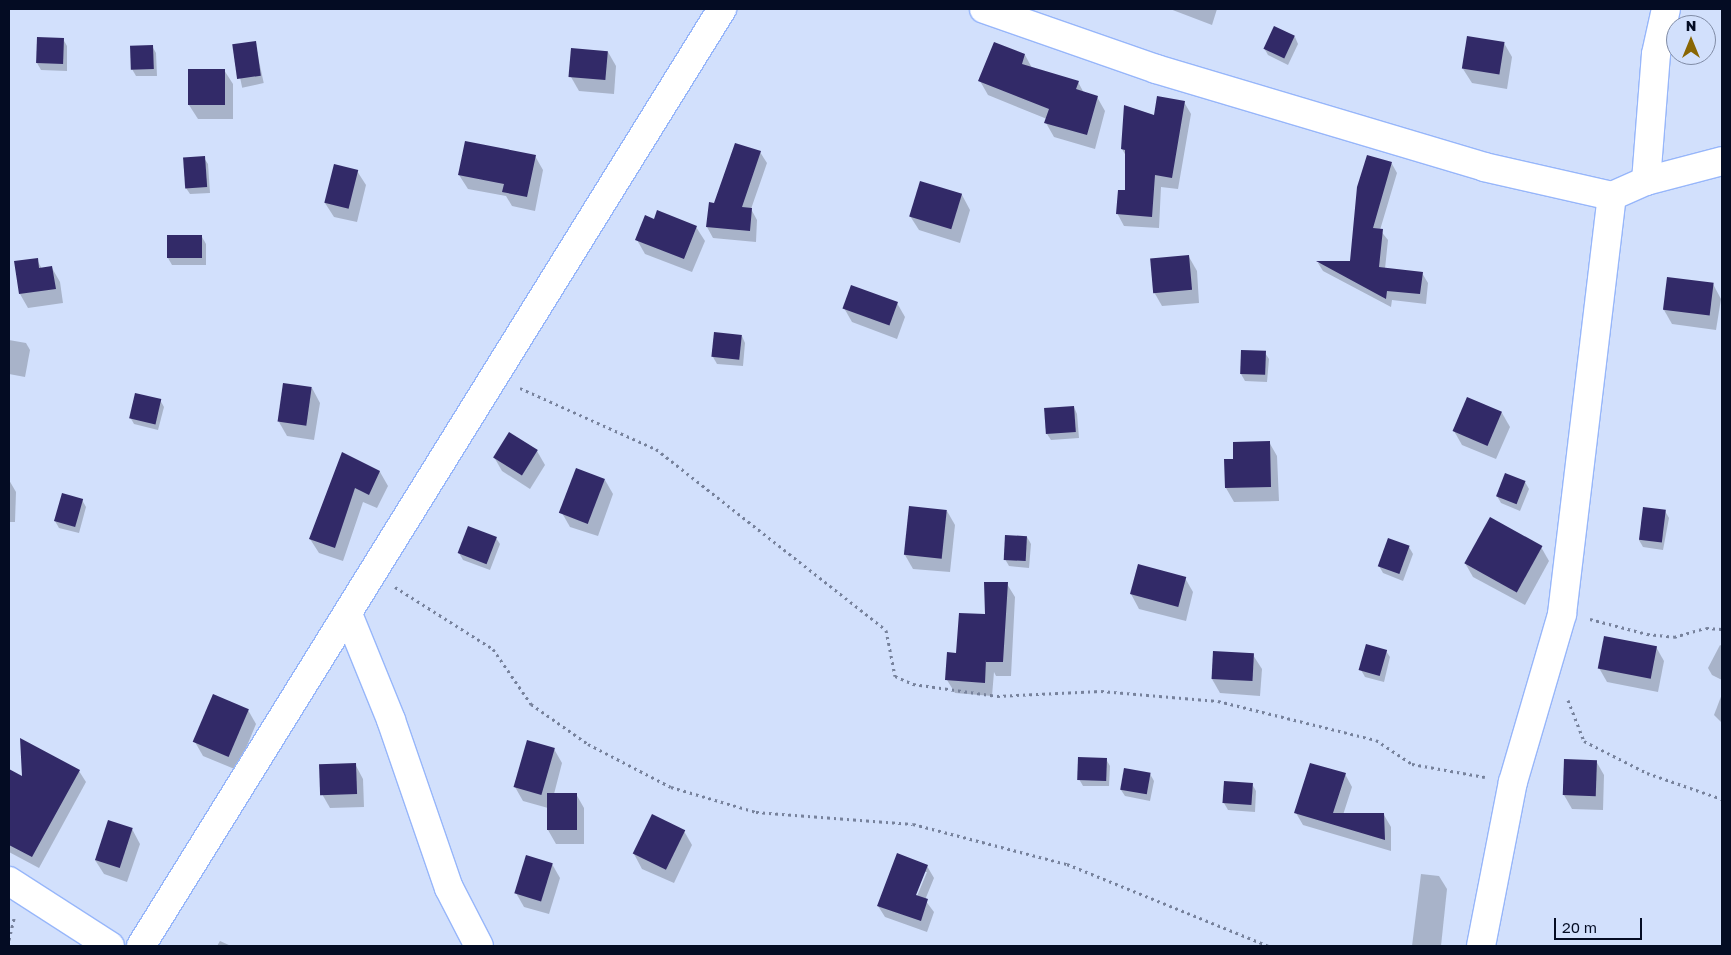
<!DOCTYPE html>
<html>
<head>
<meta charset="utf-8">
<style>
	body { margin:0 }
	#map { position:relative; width:1731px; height:955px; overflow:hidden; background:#d2e0fc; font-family:"Golos Text",sans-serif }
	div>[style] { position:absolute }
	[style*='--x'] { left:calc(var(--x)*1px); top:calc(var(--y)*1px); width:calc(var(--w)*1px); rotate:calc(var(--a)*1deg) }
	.shadow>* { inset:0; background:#0003; transform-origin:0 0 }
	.building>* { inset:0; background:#322a68; transform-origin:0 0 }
	.path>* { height:3px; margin-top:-1.5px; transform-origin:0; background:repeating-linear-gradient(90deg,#77829c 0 2.5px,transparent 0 6.5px) }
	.roads { filter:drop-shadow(1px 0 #97b6fa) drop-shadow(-1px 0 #97b6fa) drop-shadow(0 1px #97b6fa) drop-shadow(0 -1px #97b6fa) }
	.street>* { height:28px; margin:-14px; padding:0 14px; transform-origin:14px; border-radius:14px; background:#fff }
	span { translate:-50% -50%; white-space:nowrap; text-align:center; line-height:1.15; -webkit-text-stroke:5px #d2e0fc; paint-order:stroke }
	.frame { position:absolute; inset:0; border:10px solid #040c23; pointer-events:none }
	.north { position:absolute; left:1666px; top:15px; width:50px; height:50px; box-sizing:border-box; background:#d2e0fc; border:1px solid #808ba5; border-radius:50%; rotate:0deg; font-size:14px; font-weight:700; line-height:20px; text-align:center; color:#040c23 }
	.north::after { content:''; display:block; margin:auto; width:18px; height:22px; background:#896603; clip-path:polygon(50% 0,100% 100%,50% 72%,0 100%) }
	.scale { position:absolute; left:1554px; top:918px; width:88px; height:22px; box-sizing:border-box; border:2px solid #040c23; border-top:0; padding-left:6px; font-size:15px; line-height:18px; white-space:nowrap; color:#040c23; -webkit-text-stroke:4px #d2e0fc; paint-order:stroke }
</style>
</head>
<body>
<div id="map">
	<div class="shadow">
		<div style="clip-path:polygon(1170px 9px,1217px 9px,1212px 25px)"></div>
		<div style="clip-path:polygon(1295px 37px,1298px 44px,1288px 65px,1268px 55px,1264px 48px)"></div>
		<div style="clip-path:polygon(38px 39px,63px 39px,67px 46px,67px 71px,41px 70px,37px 63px)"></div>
		<div style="left:255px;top:42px;width:42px;height:22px;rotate:78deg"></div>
		<div style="clip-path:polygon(1504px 43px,1512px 57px,1507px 89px,1472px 83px,1463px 69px)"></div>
		<div style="clip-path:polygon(152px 46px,156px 53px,157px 76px,136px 76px,132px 69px)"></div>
		<div style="clip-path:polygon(608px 52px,616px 66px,614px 94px,579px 91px,571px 77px)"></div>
		<div style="clip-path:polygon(1025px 55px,1032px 68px,1078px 82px,1084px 93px,1097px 97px,1105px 111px,1095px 149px,1054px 137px,1046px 123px,1047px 119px,988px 95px,980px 81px)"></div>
		<div style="clip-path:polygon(189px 70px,224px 70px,233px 84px,233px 119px,198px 119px,189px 105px)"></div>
		<div style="clip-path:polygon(1184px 102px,1191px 114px,1178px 189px,1161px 187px,1159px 228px,1124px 226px,1117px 213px,1126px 191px,1126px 156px,1122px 149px,1155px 116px)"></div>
		<div style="clip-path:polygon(760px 152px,767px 163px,751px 209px,757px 220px,756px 242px,713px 238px,707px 227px)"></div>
		<div style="clip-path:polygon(535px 156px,543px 170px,535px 211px,512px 206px,506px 196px,468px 189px,459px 175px)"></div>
		<div style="clip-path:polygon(1368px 156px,1392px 164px,1397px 173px,1380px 230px,1388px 240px,1385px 269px,1422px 273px,1428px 283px,1426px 304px,1392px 300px,1391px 307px,1323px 271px,1318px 263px,1351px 263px)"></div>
		<div style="clip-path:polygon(204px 158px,208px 164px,210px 193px,190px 194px,186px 188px)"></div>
		<div style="clip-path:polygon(357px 171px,366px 185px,357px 222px,334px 217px,325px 203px)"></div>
		<div style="clip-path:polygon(921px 182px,962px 195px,970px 210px,960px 243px,919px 230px,910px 216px)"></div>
		<div style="clip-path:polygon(696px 227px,705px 241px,692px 272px,645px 254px,637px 240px)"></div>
		<div style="clip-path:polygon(202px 237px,206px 244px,206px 265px,172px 265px,168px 258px)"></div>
		<div style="clip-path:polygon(1189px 257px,1197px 271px,1199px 303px,1162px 306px,1154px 292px)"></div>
		<div style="clip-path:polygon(37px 260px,42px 269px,52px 268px,60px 282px,63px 303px,28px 308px,20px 294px)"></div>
		<div style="clip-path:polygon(1713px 284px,1721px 299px,1716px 330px,1672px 324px,1664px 310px)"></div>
		<div style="clip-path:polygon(897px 303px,905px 317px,897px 339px,852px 322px,844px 308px)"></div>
		<div style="clip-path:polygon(742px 336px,745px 343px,743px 366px,717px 364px,713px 357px)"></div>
		<div style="clip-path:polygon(9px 340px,26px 343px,30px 350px,25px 377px,9px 374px)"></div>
		<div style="clip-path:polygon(1265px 353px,1269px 359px,1267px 382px,1245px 381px,1241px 374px)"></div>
		<div style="clip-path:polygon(312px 388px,320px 403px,314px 440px,287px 436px,279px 422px)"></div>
		<div style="clip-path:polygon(160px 400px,164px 407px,158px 430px,134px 424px,130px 417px)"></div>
		<div style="clip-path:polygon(1074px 407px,1077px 414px,1079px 438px,1051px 440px,1047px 434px)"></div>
		<div style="clip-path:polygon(1502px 413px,1510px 427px,1496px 459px,1462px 445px,1454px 431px)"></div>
		<div style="clip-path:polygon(1269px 442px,1277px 456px,1279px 501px,1234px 502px,1226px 488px,1225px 460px,1235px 460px)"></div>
		<div style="clip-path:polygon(537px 451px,545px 465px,530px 489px,502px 471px,494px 457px)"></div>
		<div style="clip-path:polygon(342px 454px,380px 472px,388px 486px,377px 508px,363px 502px,343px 561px,319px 553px,310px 539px)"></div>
		<div style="clip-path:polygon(9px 480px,16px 492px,15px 522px,9px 522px)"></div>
		<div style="clip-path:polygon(605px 480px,613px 494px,598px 536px,570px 527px,562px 513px)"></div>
		<div style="clip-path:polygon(1525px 482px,1529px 489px,1520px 511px,1501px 503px,1497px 496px)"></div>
		<div style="clip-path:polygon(82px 500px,86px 507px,79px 533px,59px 528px,55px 521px)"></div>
		<div style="clip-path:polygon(947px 511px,955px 525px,950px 572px,913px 569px,905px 555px)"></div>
		<div style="clip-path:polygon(1665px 511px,1669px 518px,1663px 550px,1643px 547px,1639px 540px)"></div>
		<div style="clip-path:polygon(1027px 537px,1031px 544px,1029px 568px,1009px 566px,1005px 559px)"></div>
		<div style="clip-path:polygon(496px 538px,500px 544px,490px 570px,463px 560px,459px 553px)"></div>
		<div style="clip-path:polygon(1409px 547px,1413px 554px,1403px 581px,1383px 573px,1379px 566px)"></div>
		<div style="clip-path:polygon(1541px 547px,1549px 561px,1525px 605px,1473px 577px,1465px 563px)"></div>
		<div style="clip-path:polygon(1139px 565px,1185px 578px,1193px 592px,1186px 621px,1139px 609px,1131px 594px)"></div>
		<div style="clip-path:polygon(1007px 584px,1015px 597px,1011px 676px,996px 676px,994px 672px,992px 696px,955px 693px,947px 680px,957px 654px)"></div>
		<div style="clip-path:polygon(1720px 645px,1722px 646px,1722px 680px,1712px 675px,1708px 668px)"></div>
		<div style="clip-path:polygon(1656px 647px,1664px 661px,1658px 692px,1607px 682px,1599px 668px)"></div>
		<div style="clip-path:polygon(1386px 651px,1390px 657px,1384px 682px,1365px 677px,1361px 670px)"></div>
		<div style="clip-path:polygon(1253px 655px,1262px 669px,1260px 696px,1220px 693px,1212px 679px)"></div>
		<div style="clip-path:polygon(1722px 694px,1722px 723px,1714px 715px)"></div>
		<div style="clip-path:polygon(248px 710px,256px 724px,237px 770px,203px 756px,195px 742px)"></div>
		<div style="clip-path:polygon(554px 749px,562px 763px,554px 794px,576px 794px,584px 808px,584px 844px,556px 844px,548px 830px,548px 808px,523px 801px,515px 787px)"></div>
		<div style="clip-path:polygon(1106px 759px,1110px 766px,1109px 786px,1083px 786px,1079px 779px)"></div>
		<div style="clip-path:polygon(1596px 761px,1604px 775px,1603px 810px,1572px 809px,1564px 795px)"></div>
		<div style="clip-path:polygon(355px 764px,363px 779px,364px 807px,330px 808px,322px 794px)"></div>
		<div style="clip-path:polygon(79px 771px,86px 782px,39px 868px,9px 852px,9px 811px,24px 785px)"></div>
		<div style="clip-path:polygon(1150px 774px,1154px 781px,1150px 801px,1125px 796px,1121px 790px)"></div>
		<div style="clip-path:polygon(1345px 774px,1352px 787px,1343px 815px,1384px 815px,1391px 827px,1391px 851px,1303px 825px,1296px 813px)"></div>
		<div style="clip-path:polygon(1252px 784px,1256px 791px,1255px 812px,1228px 810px,1224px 803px)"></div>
		<div style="clip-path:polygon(132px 829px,140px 844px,127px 882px,104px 874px,95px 860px)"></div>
		<div style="clip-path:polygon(684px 831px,692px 845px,674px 883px,642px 869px,634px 854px)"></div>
		<div style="clip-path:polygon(552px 864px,560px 878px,549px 914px,524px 907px,516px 893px)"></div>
		<div style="clip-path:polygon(evenodd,927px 866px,934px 878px,925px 900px,934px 912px,927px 932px,885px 917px,878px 906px,927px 866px,924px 872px,927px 872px,915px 901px,913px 900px,924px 872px)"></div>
		<div style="clip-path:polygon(1421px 874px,1439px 876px,1447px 889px,1441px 946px,1412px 946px)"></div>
		<div style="clip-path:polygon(220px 941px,231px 946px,217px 946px)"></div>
	</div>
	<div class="building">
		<div style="left:1274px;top:26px;width:23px;height:25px;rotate:25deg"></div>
		<div style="left:1467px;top:36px;width:38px;height:33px;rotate:9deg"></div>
		<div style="left:37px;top:37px;width:27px;height:26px;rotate:2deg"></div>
		<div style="left:256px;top:41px;width:35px;height:24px;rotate:82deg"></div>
		<div style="clip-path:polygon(994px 42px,1025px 54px,1022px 64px,1079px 81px,1076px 89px,1098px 96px,1087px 135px,1044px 123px,1049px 109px,978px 81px)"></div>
		<div style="left:153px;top:45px;width:24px;height:23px;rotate:88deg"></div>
		<div style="left:571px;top:48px;width:37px;height:29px;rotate:5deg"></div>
		<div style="left:188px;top:69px;width:37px;height:36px"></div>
		<div style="clip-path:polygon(1157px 96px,1185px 101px,1172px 178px,1155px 175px,1152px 217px,1116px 214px,1118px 190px,1125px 190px,1125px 150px,1121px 149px,1124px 105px,1154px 115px)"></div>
		<div style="clip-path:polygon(465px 141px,536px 155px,527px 197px,502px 192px,504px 184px,458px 175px)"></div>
		<div style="clip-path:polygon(735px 143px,761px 151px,742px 207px,752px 208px,750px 231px,706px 227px,709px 202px,714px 203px)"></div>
		<div style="clip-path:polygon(1367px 155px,1392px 162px,1373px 228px,1383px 229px,1379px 267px,1423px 272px,1420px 294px,1387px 291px,1386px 299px,1316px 261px,1350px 261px,1357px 187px)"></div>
		<div style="left:205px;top:156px;width:31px;height:22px;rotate:86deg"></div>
		<div style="left:334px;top:164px;width:25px;height:40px;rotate:14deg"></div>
		<div style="left:920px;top:181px;width:44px;height:37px;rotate:17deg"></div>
		<div style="clip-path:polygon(657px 210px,697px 226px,684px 259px,635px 240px,645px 215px,654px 219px)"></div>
		<div style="left:167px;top:235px;width:35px;height:23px"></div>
		<div style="left:1189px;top:255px;width:35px;height:39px;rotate:85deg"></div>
		<div style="clip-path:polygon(38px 258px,39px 268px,52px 266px,56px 289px,19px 294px,14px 261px)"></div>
		<div style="left:1667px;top:277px;width:47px;height:33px;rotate:7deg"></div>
		<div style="left:851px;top:285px;width:50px;height:25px;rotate:20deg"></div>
		<div style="left:714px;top:332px;width:28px;height:25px;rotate:6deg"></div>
		<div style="left:1241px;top:350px;width:25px;height:24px;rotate:2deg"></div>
		<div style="left:283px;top:383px;width:29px;height:39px;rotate:8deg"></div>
		<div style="left:135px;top:393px;width:27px;height:26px;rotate:13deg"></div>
		<div style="left:1467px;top:397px;width:38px;height:37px;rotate:23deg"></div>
		<div style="left:1074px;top:406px;width:26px;height:30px;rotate:86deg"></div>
		<div style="left:509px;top:432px;width:34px;height:30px;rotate:32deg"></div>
		<div style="clip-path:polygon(1270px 441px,1271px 487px,1225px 488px,1224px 459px,1233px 459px,1233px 442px)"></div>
		<div style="clip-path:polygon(342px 452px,380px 471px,369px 495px,355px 488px,335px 548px,309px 539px)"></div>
		<div style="left:576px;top:468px;width:31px;height:48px;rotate:21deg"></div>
		<div style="left:1505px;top:473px;width:22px;height:25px;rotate:21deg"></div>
		<div style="left:62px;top:493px;width:22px;height:29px;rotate:16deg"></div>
		<div style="left:909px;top:506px;width:38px;height:49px;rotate:6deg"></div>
		<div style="left:1643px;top:507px;width:23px;height:33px;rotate:7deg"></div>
		<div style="left:1490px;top:517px;width:60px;height:53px;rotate:29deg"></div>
		<div style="left:468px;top:526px;width:31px;height:29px;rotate:21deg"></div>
		<div style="left:1005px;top:535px;width:22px;height:25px;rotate:3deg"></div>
		<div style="left:1388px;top:538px;width:23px;height:30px;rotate:20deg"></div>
		<div style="left:1138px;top:564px;width:50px;height:31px;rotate:15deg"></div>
		<div style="clip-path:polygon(984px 582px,1008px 582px,1003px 662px,986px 662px,986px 659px,985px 683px,945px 680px,947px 652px,956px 653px,959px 613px,985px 614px)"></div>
		<div style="left:1604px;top:636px;width:54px;height:33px;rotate:11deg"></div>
		<div style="left:1366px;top:644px;width:22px;height:27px;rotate:16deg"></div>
		<div style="left:1213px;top:651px;width:41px;height:28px;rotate:3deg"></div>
		<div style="left:213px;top:694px;width:39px;height:52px;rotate:23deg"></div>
		<div style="clip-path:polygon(20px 738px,80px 770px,32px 857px,9px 845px,9px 769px,22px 776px)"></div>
		<div style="left:527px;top:740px;width:29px;height:49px;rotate:16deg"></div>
		<div style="left:1078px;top:757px;width:29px;height:23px;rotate:2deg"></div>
		<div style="left:1564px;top:759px;width:33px;height:36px;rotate:2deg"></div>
		<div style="left:356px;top:763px;width:31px;height:37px;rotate:88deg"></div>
		<div style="clip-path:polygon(1310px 763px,1346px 773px,1333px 813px,1384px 813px,1385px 840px,1294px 813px)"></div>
		<div style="left:1124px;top:768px;width:27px;height:22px;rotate:10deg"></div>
		<div style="left:1224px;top:781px;width:29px;height:22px;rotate:4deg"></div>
		<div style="left:547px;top:793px;width:30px;height:37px"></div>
		<div style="left:652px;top:814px;width:37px;height:44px;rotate:26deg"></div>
		<div style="left:108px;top:820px;width:26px;height:42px;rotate:18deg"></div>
		<div style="clip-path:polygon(897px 853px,928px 865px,916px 895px,928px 899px,921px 921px,877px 906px)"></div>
		<div style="left:526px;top:855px;width:28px;height:40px;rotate:17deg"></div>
	</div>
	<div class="path">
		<div style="--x:520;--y:388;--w:149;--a:24.2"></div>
		<div style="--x:656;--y:449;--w:293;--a:38.2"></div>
		<div style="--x:886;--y:630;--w:47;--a:78.9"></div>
		<div style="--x:895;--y:676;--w:20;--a:24"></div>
		<div style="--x:913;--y:684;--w:85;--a:8.1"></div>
		<div style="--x:997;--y:696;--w:104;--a:-2.8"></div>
		<div style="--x:1101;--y:691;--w:117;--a:4.9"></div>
		<div style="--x:1218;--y:701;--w:163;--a:13.9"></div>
		<div style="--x:1376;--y:740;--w:43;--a:33.7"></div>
		<div style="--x:1412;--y:764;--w:74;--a:10.1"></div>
		<div style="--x:395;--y:587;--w:116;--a:32.3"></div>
		<div style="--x:493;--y:649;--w:67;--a:55.4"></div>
		<div style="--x:531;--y:704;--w:70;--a:35.1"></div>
		<div style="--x:588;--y:744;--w:93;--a:27.4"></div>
		<div style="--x:671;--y:787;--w:89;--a:16.4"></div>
		<div style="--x:756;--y:812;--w:157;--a:4.4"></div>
		<div style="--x:913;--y:824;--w:159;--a:14.6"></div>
		<div style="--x:1067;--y:864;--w:218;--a:22.1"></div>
		<div style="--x:1590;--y:619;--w:59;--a:14.7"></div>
		<div style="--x:1647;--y:634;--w:27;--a:6"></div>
		<div style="--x:1674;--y:637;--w:33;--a:-16"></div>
		<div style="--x:1706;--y:628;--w:16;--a:4"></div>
		<div style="--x:1568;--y:700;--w:44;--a:68.7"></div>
		<div style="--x:1584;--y:741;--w:71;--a:26.9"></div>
		<div style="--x:1647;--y:773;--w:79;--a:19.1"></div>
		<div style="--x:9;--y:940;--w:23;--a:-77"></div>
	</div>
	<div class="roads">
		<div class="street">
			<div style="--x:984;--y:9;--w:182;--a:19.2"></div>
			<div style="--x:1156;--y:69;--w:342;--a:16.6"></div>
			<div style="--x:1484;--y:167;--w:131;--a:12.8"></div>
			<div style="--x:1612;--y:196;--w:37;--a:-24"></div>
			<div style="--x:1646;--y:181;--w:79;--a:-14.7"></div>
			<div style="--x:1646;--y:181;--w:127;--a:-85.5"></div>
			<div style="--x:1656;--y:54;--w:46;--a:-77.5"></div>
			<div style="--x:348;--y:614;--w:114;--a:67.9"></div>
			<div style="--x:391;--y:720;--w:178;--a:71"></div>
			<div style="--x:449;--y:888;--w:65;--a:62.7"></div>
			<div style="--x:9;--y:881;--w:120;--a:32.8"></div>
			<div style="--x:141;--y:946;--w:1103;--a:-58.2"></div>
			<div style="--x:1481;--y:946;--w:167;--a:-79"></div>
			<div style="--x:1513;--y:782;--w:175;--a:-73.7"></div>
			<div style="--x:1562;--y:614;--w:421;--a:-83.2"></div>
		</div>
	</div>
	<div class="frame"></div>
	<div class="north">N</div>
	<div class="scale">20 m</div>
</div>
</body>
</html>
